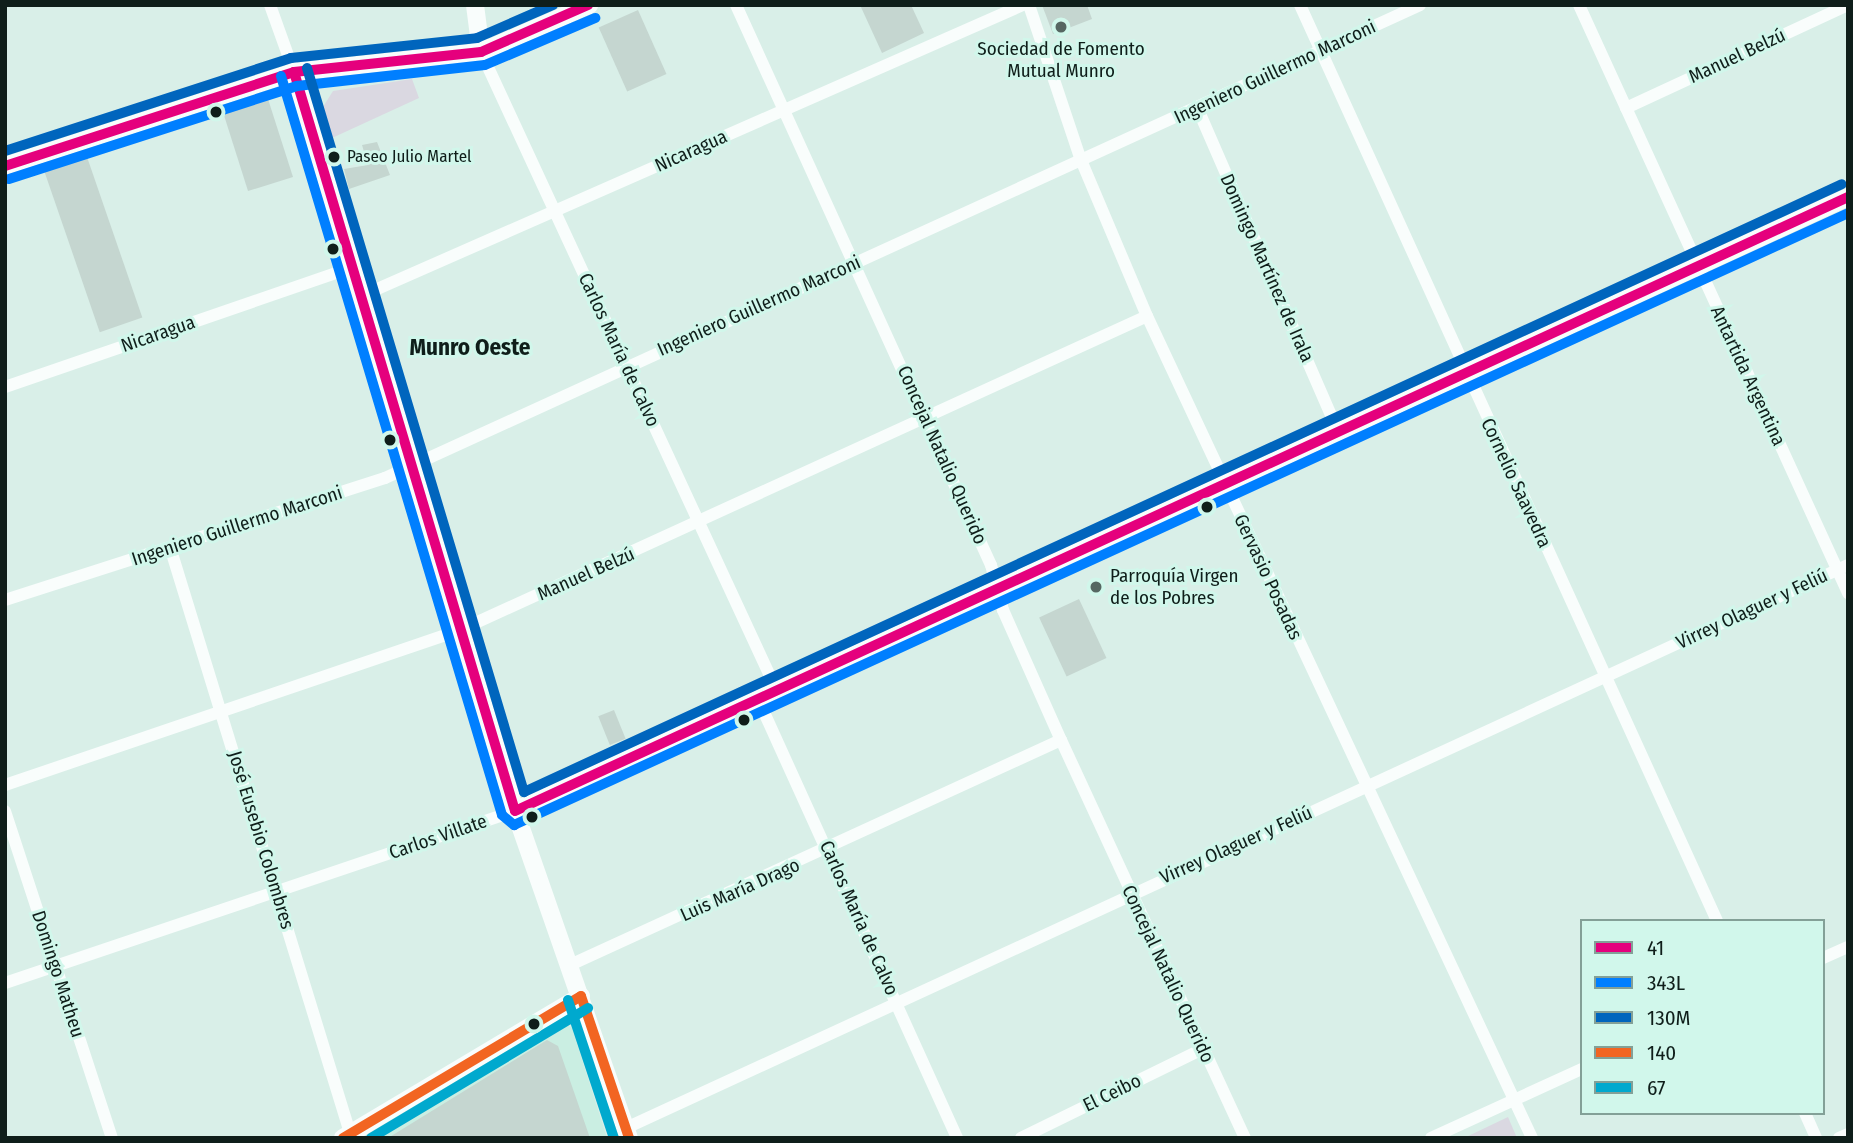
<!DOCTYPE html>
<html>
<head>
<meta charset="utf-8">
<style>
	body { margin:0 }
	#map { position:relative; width:1853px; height:1143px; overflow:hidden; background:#d9efe8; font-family:"Fira Sans Condensed",sans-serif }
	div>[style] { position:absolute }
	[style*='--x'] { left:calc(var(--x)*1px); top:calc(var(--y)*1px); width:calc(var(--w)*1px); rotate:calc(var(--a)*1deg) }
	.built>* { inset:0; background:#caeee2 }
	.green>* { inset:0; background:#dad8e1 }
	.building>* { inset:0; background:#c5d6d0; transform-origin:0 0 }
	.street>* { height:12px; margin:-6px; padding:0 6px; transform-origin:6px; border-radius:6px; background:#f9fdfc }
	.secondary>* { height:18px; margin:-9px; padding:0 9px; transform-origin:9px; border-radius:9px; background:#f9fdfc }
	.bus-1>* { height:10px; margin:-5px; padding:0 5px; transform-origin:5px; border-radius:5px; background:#e5007d }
	.bus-2>* { height:10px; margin:-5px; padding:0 5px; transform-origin:5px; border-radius:5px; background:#007fff }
	.bus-3>* { height:10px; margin:-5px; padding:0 5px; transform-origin:5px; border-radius:5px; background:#0065bd }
	.bus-4>* { height:10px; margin:-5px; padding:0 5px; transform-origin:5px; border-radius:5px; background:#f26522 }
	.bus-5>* { height:10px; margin:-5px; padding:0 5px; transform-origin:5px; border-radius:5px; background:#00a9ce }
	.dots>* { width:19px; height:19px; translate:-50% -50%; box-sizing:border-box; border:4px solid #d1f7eb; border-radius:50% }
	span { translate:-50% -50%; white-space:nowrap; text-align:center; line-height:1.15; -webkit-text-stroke:6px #d1f7eb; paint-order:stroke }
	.bus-label { font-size:17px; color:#0f1e1a }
	.left { translate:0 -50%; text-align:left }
	.poi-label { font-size:19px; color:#0f1e1a }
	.street-label { font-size:19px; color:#0f1e1a }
	.quarter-label { font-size:23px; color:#0f1e1a; font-weight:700 }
	.frame { position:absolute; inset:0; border:7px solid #0f1e1a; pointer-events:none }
	.legend { position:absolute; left:1580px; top:919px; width:245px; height:196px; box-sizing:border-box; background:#d1f7eb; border:2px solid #83a097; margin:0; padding:9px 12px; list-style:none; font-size:21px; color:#0f1e1a }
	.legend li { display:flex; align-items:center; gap:14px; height:35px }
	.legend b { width:35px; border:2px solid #83a097 }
</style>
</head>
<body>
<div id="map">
	<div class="built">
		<div style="clip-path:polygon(565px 1024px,572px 1028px,607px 1138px,379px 1138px)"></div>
	</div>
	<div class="green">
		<div style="clip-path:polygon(412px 79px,419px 98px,332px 138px,323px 107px,333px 91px)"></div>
		<div style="clip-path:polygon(1508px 1117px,1517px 1138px,1464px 1138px)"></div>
	</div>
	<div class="building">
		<div style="clip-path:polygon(860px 5px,911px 5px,924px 33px,882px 53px)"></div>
		<div style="clip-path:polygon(1042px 5px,1087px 5px,1092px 19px,1053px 34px)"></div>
		<div style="left:638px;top:10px;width:70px;height:43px;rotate:66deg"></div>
		<div style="clip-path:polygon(262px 95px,268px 99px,293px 177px,248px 191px,222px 109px)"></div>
		<div style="clip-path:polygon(377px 142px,390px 175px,349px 189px,344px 169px,368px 165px,362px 145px)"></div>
		<div style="left:86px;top:154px;width:173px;height:45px;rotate:71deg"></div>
		<div style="left:1079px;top:599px;width:65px;height:44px;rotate:65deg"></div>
		<div style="left:614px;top:710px;width:31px;height:17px;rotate:68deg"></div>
		<div style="clip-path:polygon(547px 1040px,558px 1046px,590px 1138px,388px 1138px)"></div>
	</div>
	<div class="street">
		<div style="--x:270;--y:5;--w:71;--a:70.3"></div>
		<div style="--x:736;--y:5;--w:615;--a:65.52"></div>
		<div style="--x:991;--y:565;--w:47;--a:75.1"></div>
		<div style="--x:1003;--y:610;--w:142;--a:66"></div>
		<div style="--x:1061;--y:740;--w:438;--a:65.2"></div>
		<div style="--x:1029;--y:5;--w:163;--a:71.5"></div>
		<div style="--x:1081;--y:160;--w:169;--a:67.1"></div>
		<div style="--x:1147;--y:316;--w:908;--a:64.9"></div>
		<div style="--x:1300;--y:5;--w:1006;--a:65.52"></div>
		<div style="--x:1579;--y:5;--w:647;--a:65.42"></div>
		<div style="--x:481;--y:52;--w:704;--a:65.15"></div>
		<div style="--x:1197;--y:107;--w:351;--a:66.5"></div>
		<div style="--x:1626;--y:108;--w:245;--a:-24.9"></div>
		<div style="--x:359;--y:297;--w:725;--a:-23.74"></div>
		<div style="--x:5;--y:387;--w:365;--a:-19"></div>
		<div style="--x:170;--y:547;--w:613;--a:72.92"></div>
		<div style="--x:5;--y:600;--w:399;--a:-17.8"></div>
		<div style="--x:385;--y:478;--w:1138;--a:-24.56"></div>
		<div style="--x:758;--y:699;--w:482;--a:65.6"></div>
		<div style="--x:5;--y:785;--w:481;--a:-18.8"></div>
		<div style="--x:460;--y:630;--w:755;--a:-24.56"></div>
		<div style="--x:5;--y:811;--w:344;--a:71.9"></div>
		<div style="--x:1823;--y:958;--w:27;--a:-24"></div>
		<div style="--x:570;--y:965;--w:540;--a:-24.62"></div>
		<div style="--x:5;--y:983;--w:538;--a:-18.64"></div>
		<div style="--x:1805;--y:1113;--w:27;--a:66"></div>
		<div style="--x:626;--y:1128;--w:1345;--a:-24.74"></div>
		<div style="--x:1021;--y:1138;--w:203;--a:-26.1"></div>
		<div style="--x:1431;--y:1138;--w:166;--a:-24.6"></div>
		<div style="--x:1839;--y:1138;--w:10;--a:-24"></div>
	</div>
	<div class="secondary">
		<div style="--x:475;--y:5;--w:47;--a:82.7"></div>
		<div style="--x:294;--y:72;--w:771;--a:73.35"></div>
		<div style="--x:515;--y:811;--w:346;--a:70.8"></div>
		<div style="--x:5;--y:166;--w:304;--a:-18"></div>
		<div style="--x:294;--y:72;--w:188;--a:-6.1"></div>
		<div style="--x:481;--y:52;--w:118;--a:-23.5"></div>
		<div style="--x:515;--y:811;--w:1468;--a:-24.73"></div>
		<div style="--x:343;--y:1138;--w:277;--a:-30.8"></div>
	</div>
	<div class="bus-1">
		<div style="--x:294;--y:72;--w:771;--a:73.35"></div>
		<div style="--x:515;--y:811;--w:1468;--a:-24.73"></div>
		<div style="--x:5;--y:166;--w:304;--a:-18"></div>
		<div style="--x:294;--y:72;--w:188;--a:-6.1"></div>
		<div style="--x:481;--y:52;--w:117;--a:-23.7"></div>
	</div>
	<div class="bus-2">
		<div style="--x:281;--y:76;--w:771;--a:73.35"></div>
		<div style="--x:502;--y:815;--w:16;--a:40"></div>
		<div style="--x:514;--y:825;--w:1468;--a:-24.64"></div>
		<div style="--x:9;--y:179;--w:303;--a:-17.9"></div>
		<div style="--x:297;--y:86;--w:189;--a:-6.4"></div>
		<div style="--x:485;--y:65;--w:120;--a:-23.1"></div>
	</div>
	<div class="bus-3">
		<div style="--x:307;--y:68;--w:756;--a:73.32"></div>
		<div style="--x:524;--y:792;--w:1451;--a:-24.76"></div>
		<div style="--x:5;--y:151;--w:301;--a:-18"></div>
		<div style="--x:291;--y:58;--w:187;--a:-6.1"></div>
		<div style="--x:477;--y:38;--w:83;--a:-23.5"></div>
	</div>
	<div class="bus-4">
		<div style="--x:581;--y:996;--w:150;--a:71.3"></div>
		<div style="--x:343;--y:1138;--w:277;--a:-30.8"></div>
	</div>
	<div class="bus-5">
		<div style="--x:568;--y:1000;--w:145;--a:71.6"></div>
		<div style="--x:371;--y:1138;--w:253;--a:-30.9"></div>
	</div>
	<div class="dots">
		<div style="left:1061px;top:27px;background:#566762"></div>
		<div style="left:216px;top:112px;background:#0f1e1a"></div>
		<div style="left:334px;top:157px;background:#0f1e1a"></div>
		<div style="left:333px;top:249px;background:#0f1e1a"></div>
		<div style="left:390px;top:440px;background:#0f1e1a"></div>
		<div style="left:1207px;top:507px;background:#0f1e1a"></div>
		<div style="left:1096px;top:587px;background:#566762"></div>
		<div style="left:744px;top:720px;background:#0f1e1a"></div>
		<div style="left:532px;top:817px;background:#0f1e1a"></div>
		<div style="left:534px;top:1024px;background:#0f1e1a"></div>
	</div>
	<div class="bus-label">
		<span class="left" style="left:347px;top:157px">Paseo Julio Martel</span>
	</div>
	<div class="poi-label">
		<span style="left:1061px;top:60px">Sociedad de Fomento<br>Mutual Munro</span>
		<span class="left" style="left:1110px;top:587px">Parroquía Virgen<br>de los Pobres</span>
	</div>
	<div class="street-label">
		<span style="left:1737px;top:56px;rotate:-25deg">Manuel Belzú</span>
		<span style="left:1275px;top:72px;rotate:-25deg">Ingeniero Guillermo Marconi</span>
		<span style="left:691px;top:151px;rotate:-24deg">Nicaragua</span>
		<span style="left:1267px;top:268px;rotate:66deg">Domingo Martínez de Irala</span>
		<span style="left:759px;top:306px;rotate:-24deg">Ingeniero Guillermo Marconi</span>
		<span style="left:158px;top:334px;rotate:-19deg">Nicaragua</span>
		<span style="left:619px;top:350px;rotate:65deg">Carlos María de Calvo</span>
		<span style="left:1748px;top:376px;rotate:65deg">Antartida Argentina</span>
		<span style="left:942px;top:455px;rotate:66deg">Concejal Natalio Querido</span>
		<span style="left:1516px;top:483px;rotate:65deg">Cornelio Saavedra</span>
		<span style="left:237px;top:526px;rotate:-18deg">Ingeniero Guillermo Marconi</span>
		<span style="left:586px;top:574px;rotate:-24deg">Manuel Belzú</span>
		<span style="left:1268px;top:577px;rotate:65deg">Gervasio Posadas</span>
		<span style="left:1752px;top:609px;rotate:-25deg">Virrey Olaguer y Feliú</span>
		<span style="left:438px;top:837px;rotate:-19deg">Carlos Villate</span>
		<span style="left:261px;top:840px;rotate:73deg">José Eusebio Colombres</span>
		<span style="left:1236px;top:845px;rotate:-24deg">Virrey Olaguer y Feliú</span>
		<span style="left:740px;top:890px;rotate:-24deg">Luis María Drago</span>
		<span style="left:859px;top:918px;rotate:66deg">Carlos María de Calvo</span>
		<span style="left:58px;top:974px;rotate:72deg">Domingo Matheu</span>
		<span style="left:1168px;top:974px;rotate:65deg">Concejal Natalio Querido</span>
		<span style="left:1112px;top:1093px;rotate:-26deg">El Ceibo</span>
	</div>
	<div class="quarter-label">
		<span style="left:470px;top:347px">Munro Oeste</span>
	</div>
	<div class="frame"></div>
	<ul class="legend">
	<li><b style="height:9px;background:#e5007d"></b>41</li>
	<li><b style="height:9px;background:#007fff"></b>343L</li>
	<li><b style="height:9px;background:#0065bd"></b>130M</li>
	<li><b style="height:9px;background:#f26522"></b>140</li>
	<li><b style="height:9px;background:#00a9ce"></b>67</li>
	</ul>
</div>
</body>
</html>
